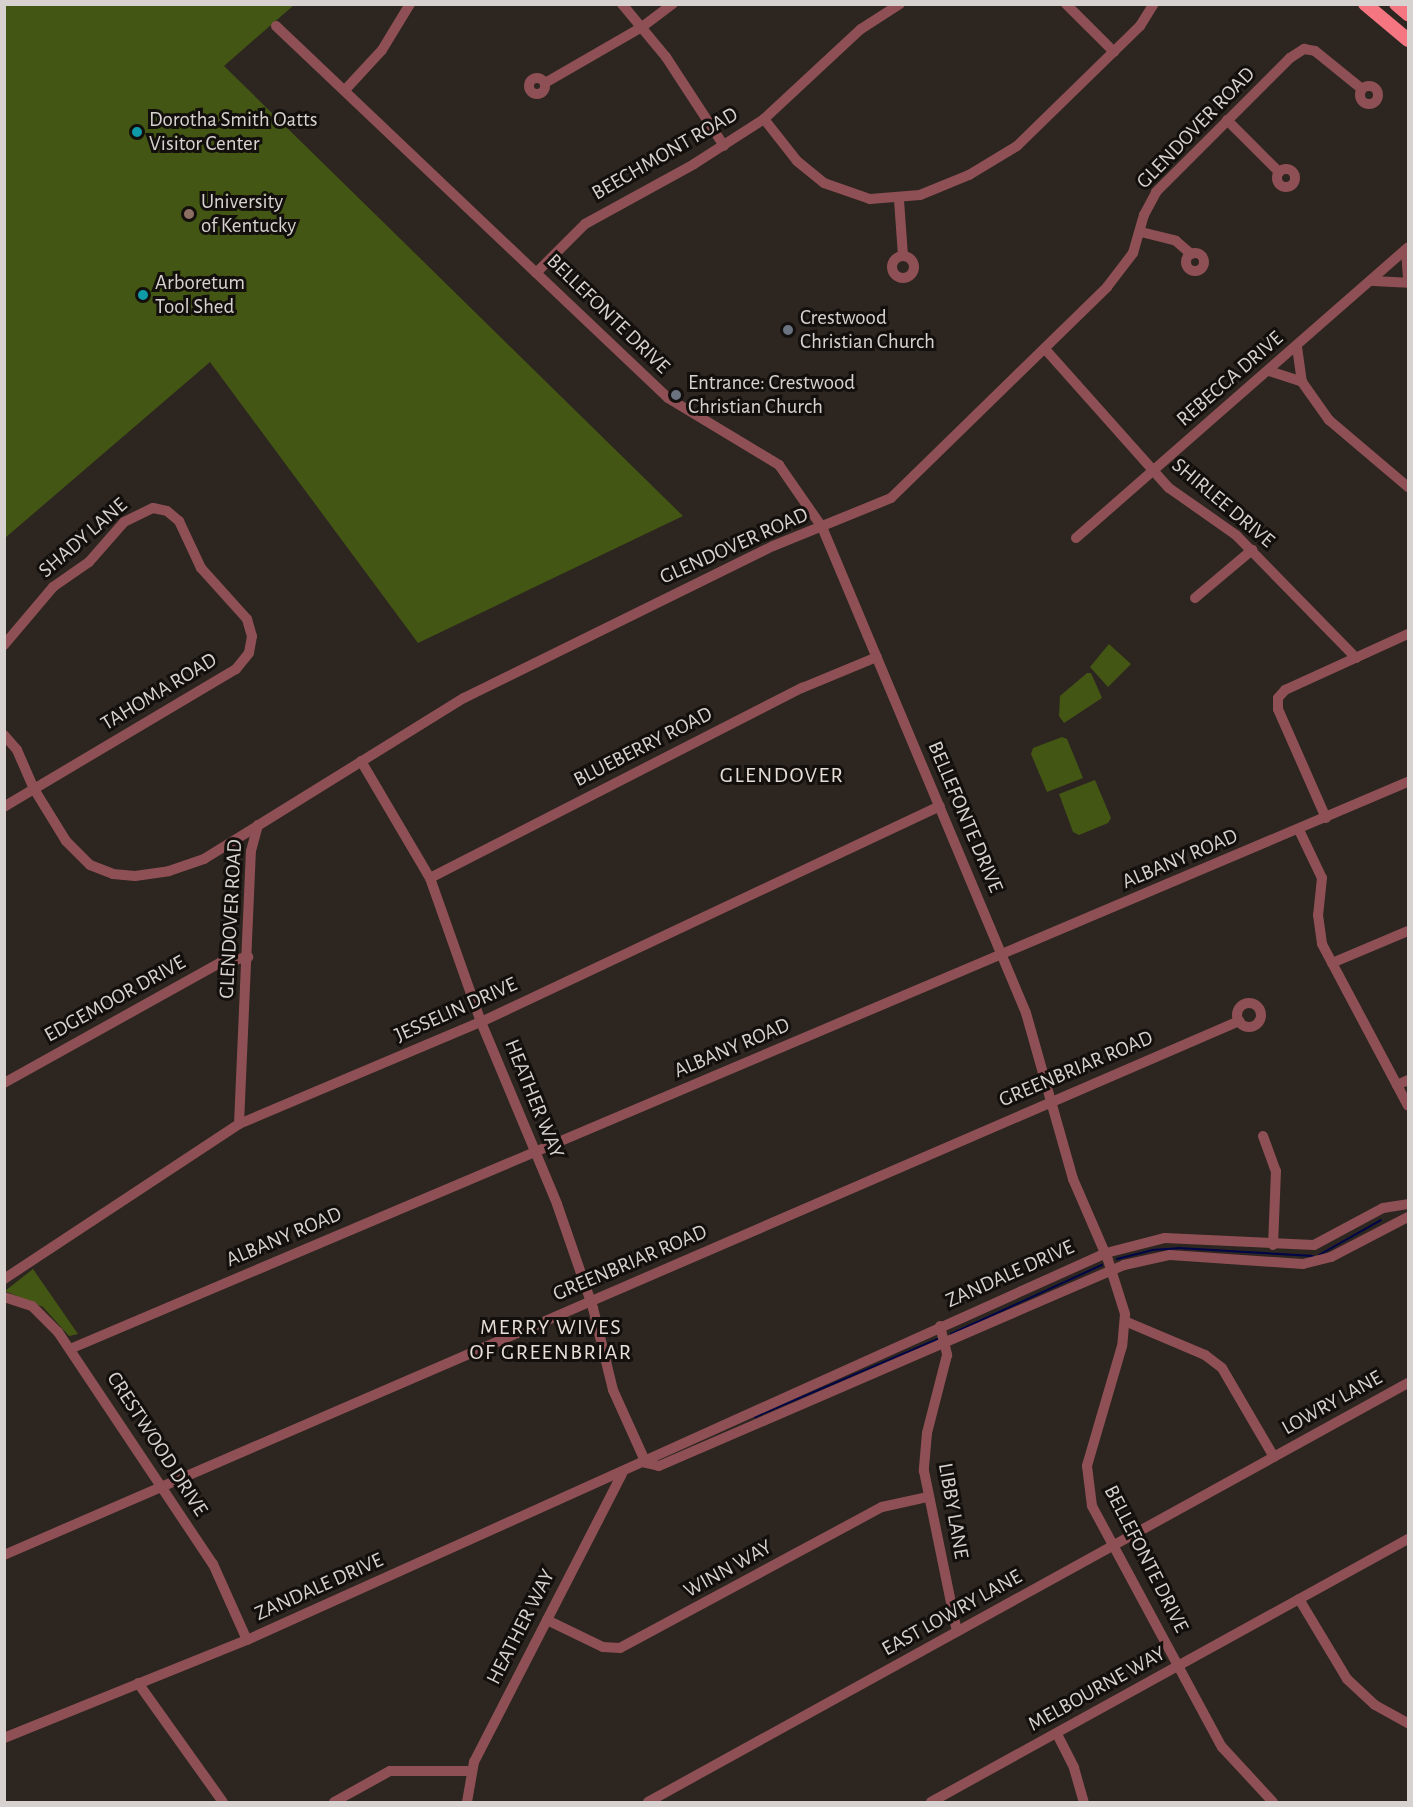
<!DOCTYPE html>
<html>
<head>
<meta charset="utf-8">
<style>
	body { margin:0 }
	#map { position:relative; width:1413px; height:1807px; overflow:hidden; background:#2c2520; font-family:"Alegreya Sans",sans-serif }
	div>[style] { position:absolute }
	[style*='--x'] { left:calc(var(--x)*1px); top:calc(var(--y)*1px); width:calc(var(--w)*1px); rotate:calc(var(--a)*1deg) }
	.green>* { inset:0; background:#445614 }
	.stream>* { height:2px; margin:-1px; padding:0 1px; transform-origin:1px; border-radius:1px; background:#000449 }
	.minor>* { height:10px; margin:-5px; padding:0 5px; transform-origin:5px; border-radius:5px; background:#8e5054 }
	.minor>.ring { margin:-5px; padding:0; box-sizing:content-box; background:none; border:10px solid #8e5054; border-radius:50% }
	.major>* { height:14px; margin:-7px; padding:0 7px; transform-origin:7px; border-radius:7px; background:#f57581 }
	.dots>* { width:16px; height:16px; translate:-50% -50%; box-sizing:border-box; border:3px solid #120f0c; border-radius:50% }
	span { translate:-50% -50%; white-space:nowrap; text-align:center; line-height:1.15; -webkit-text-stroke:6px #120f0c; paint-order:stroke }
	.poi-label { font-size:21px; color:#d7d2cf }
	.left { translate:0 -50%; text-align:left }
	.street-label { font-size:21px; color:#d7d2cf }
	.neighbourhood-label { font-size:22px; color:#e8ded8; letter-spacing:1.5px }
	.frame { position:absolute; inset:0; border:6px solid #d7d2cf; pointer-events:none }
</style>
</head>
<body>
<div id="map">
	<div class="green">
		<div style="clip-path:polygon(5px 4px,294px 5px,224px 66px,683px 516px,418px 643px,210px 362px,5px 538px)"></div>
		<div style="clip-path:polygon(1109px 644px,1131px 664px,1108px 687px,1090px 667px)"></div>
		<div style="clip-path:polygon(1087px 673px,1091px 673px,1102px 698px,1064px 723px,1059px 716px,1060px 696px)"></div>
		<div style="clip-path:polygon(1062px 737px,1067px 739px,1083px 778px,1047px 792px,1031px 754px,1033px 748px)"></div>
		<div style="clip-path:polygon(1095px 780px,1111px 818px,1108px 823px,1079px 835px,1073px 832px,1059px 794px)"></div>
		<div style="clip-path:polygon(33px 1269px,78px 1334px,69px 1336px,43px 1307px,5px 1291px)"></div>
	</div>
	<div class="stream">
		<div style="--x:1319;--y:1255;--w:71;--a:-29.4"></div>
		<div style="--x:1117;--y:1259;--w:36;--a:-14"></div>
		<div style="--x:1152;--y:1250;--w:26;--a:-4"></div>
		<div style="--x:1178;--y:1248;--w:135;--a:3.4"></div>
		<div style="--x:951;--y:1334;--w:166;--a:-24.6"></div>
		<div style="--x:755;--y:1417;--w:199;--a:-23.1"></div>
	</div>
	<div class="minor">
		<div style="--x:622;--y:4;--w:69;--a:50.3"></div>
		<div style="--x:666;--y:57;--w:106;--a:56.9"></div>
		<div style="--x:1066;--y:4;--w:68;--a:45"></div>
		<div style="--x:276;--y:26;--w:540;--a:43.5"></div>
		<div style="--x:668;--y:398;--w:130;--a:31.1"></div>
		<div style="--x:779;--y:465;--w:75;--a:55.3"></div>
		<div style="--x:822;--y:527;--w:527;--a:67.23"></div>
		<div style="--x:1026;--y:1013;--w:173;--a:74.2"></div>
		<div style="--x:1073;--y:1179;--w:88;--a:66.6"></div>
		<div style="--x:1108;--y:1260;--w:57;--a:72.5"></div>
		<div style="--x:1125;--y:1314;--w:32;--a:95"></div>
		<div style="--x:1122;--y:1346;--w:125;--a:106.3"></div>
		<div style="--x:1087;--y:1466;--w:40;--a:82.9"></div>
		<div style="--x:1092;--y:1506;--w:274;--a:61.7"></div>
		<div style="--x:1222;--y:1747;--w:75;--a:47.2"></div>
		<div class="ring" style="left:529px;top:78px;width:6px;height:6px"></div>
		<div style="--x:545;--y:83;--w:112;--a:-30"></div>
		<div style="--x:642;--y:27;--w:39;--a:-37"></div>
		<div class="ring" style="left:1360px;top:86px;width:8px;height:8px"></div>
		<div style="--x:345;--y:90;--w:54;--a:-47.2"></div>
		<div style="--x:382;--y:50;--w:54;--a:-58.7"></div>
		<div style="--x:764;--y:119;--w:53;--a:51.8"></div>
		<div style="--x:797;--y:161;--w:35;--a:39"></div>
		<div style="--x:824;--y:183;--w:49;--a:19.2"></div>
		<div style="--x:870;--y:199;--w:50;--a:-4.6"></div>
		<div style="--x:920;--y:195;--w:53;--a:-22.2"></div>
		<div style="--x:969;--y:175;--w:56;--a:-31.1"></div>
		<div style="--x:1017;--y:146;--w:172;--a:-44.3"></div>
		<div style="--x:1140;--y:26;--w:26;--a:-58"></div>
		<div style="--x:1227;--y:120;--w:74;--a:45"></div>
		<div class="ring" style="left:1277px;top:169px;width:8px;height:8px"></div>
		<div style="--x:899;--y:200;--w:56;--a:85.9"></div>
		<div style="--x:1141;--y:232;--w:36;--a:14"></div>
		<div style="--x:1176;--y:241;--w:20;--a:41"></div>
		<div style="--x:1406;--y:250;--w:28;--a:86"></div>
		<div class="ring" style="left:1186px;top:253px;width:8px;height:8px"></div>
		<div class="ring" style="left:892px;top:256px;width:12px;height:12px"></div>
		<div style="--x:536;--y:273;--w:69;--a:-45"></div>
		<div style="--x:585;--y:224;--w:124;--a:-28.8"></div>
		<div style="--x:694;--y:164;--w:83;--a:-32.7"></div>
		<div style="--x:764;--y:119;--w:132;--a:-42.9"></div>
		<div style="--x:861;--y:29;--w:46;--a:-32.7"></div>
		<div style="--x:1373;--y:281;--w:35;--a:3"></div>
		<div style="--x:1297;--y:347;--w:35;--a:82"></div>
		<div style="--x:1302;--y:382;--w:47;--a:54.6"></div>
		<div style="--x:1329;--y:420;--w:104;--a:40.3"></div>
		<div style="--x:1045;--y:349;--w:186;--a:48.3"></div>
		<div style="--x:1169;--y:488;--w:82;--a:35"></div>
		<div style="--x:1236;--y:535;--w:172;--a:45.7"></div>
		<div style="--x:1269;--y:371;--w:35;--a:18"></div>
		<div style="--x:1076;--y:538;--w:441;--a:-41.2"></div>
		<div style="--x:1195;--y:598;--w:75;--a:-40.1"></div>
		<div style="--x:4;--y:645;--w:76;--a:-49.8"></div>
		<div style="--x:53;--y:587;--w:44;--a:-34.8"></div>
		<div style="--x:89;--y:562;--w:53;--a:-48.8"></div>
		<div style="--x:124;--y:522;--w:32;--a:-26"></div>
		<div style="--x:153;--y:508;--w:14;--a:12"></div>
		<div style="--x:167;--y:511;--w:16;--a:40"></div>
		<div style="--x:179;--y:521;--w:52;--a:64.9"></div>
		<div style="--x:201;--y:568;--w:69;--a:48"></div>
		<div style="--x:247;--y:619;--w:18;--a:74"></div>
		<div style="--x:252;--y:636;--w:17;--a:100"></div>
		<div style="--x:249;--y:653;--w:21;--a:129"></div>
		<div style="--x:236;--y:669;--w:270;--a:149.3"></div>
		<div style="--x:4;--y:735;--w:20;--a:49"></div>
		<div style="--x:17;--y:750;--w:43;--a:66.4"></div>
		<div style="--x:34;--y:789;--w:61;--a:58.4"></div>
		<div style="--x:66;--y:841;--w:34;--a:45"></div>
		<div style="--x:90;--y:865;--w:25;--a:21"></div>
		<div style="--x:113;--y:874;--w:22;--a:5"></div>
		<div style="--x:135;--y:876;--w:34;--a:-8"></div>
		<div style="--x:169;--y:871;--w:37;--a:-19"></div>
		<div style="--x:204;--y:859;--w:306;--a:-31.8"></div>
		<div style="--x:464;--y:698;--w:344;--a:-26.2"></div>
		<div style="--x:773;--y:546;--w:127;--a:-22.1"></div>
		<div style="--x:891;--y:498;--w:302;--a:-44.3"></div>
		<div style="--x:1107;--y:287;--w:43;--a:-52.6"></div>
		<div style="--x:1133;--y:253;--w:40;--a:-74"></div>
		<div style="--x:1144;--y:215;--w:26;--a:-62"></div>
		<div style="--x:1156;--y:192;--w:190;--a:-45"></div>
		<div style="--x:1290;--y:58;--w:17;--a:-33"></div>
		<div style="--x:1304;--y:49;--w:11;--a:10"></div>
		<div style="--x:1315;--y:51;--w:60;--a:39"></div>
		<div style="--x:361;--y:761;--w:136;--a:59.5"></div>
		<div style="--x:430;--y:878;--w:153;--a:70.5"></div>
		<div style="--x:481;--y:1022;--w:197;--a:67.3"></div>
		<div style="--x:557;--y:1204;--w:110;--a:70.9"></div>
		<div style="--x:593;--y:1308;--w:84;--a:76.3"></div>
		<div style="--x:613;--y:1390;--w:80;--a:65.7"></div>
		<div style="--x:1326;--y:818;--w:119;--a:-113.8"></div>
		<div style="--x:1278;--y:709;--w:11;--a:-90"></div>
		<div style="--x:1278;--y:698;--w:11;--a:-49"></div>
		<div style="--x:1285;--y:690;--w:135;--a:-24.5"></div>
		<div style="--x:1299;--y:830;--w:53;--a:64.4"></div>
		<div style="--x:1322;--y:878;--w:37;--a:96"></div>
		<div style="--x:1318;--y:915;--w:29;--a:82"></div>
		<div style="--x:1322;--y:944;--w:183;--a:62"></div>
		<div style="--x:430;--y:878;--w:418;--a:-27.1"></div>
		<div style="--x:802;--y:688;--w:81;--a:-22.5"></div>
		<div style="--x:1332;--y:963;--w:82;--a:-22.8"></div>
		<div class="ring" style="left:1237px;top:1003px;width:14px;height:14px"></div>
		<div style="--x:4;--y:1083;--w:247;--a:-29.1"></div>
		<div style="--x:220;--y:963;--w:29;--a:-12"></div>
		<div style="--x:1397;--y:1085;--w:12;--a:-24"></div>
		<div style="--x:239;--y:1124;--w:273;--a:-87.5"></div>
		<div style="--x:251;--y:851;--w:27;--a:-75"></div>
		<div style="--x:1263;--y:1136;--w:37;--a:70"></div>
		<div style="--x:1276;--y:1171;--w:74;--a:92.3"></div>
		<div style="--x:4;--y:1279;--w:282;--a:-33.4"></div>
		<div style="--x:239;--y:1124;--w:263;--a:-22.9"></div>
		<div style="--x:481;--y:1022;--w:507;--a:-25.2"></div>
		<div style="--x:4;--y:1297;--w:29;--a:18"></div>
		<div style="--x:32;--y:1306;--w:37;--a:45"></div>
		<div style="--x:58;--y:1332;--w:279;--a:56.3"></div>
		<div style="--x:213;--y:1564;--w:83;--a:65.9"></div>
		<div style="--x:1127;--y:1322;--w:85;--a:22.9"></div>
		<div style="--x:1205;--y:1355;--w:21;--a:37"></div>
		<div style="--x:1222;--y:1368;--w:103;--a:59.7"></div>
		<div style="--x:940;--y:1326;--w:30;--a:76"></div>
		<div style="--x:947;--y:1355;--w:81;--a:104.4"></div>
		<div style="--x:927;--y:1433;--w:38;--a:95"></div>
		<div style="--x:924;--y:1471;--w:164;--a:78.4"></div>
		<div style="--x:70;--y:1349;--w:1453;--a:-22.97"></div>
		<div style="--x:646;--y:1463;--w:13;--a:13"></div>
		<div style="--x:659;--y:1466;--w:507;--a:-23.38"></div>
		<div style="--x:1124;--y:1265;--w:47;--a:-12.3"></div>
		<div style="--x:1170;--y:1255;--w:133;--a:3.9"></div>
		<div style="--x:1303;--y:1264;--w:29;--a:-14"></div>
		<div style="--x:1331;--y:1257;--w:87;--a:-27.5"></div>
		<div style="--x:4;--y:1555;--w:1346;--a:-23.38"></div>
		<div style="--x:1299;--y:1599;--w:93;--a:59"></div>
		<div style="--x:1347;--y:1679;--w:38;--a:43"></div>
		<div style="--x:1375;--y:1705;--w:38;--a:29"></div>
		<div style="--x:547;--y:1620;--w:62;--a:25.7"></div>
		<div style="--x:603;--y:1647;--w:17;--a:3"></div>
		<div style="--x:620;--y:1648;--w:298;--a:-28.3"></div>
		<div style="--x:882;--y:1507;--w:47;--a:-12.3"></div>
		<div style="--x:138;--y:1683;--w:146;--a:54.5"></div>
		<div style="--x:1057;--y:1734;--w:38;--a:63"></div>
		<div style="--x:1074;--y:1768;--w:35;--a:74"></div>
		<div style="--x:4;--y:1738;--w:262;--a:-22"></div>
		<div style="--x:247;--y:1640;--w:942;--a:-24.25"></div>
		<div style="--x:1106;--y:1253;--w:61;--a:-14.3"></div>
		<div style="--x:1165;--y:1238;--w:149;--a:2.7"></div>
		<div style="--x:1314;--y:1245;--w:78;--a:-28.2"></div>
		<div style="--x:1383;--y:1208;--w:25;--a:-9"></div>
		<div style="--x:334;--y:1802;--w:64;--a:-29"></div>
		<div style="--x:390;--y:1771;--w:81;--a:0"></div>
		<div style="--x:467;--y:1802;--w:41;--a:-80.1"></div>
		<div style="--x:474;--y:1762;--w:324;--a:-62.8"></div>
		<div style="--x:648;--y:1802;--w:868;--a:-28.87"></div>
		<div style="--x:931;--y:1802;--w:545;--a:-28.87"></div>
	</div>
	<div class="major">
		<div style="--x:1365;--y:4;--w:56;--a:39.9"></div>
		<div style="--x:1396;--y:4;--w:16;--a:40"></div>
	</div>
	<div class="dots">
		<div style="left:137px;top:132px;background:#0f9aa8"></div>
		<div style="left:189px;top:214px;background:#8d6e63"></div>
		<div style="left:143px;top:295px;background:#0f9aa8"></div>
		<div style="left:788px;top:330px;background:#6b7280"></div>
		<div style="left:676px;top:395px;background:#6b7280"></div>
	</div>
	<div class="poi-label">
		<span class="left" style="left:149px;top:132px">Dorotha Smith Oatts<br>Visitor Center</span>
		<span class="left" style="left:201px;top:214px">University<br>of Kentucky</span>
		<span class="left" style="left:155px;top:295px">Arboretum<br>Tool Shed</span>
		<span class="left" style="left:800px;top:330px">Crestwood<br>Christian Church</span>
		<span class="left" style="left:688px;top:395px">Entrance: Crestwood<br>Christian Church</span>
	</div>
	<div class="street-label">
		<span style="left:1196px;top:128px;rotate:-46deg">GLENDOVER ROAD</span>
		<span style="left:665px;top:154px;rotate:-30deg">BEECHMONT ROAD</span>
		<span style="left:608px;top:314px;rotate:44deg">BELLEFONTE DRIVE</span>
		<span style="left:1230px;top:379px;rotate:-41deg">REBECCA DRIVE</span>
		<span style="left:1223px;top:503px;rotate:40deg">SHIRLEE DRIVE</span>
		<span style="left:83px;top:538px;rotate:-41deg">SHADY LANE</span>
		<span style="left:734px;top:546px;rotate:-24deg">GLENDOVER ROAD</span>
		<span style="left:159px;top:692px;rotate:-31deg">TAHOMA ROAD</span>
		<span style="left:643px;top:747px;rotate:-27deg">BLUEBERRY ROAD</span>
		<span style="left:965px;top:817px;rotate:67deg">BELLEFONTE DRIVE</span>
		<span style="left:1180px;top:859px;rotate:-23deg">ALBANY ROAD</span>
		<span style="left:231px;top:919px;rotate:-87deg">GLENDOVER ROAD</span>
		<span style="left:115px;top:999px;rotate:-29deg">EDGEMOOR DRIVE</span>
		<span style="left:456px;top:1010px;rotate:-24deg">JESSELIN DRIVE</span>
		<span style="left:732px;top:1048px;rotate:-23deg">ALBANY ROAD</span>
		<span style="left:1076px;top:1069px;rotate:-23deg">GREENBRIAR ROAD</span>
		<span style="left:534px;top:1099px;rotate:68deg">HEATHER WAY</span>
		<span style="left:284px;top:1237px;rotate:-23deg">ALBANY ROAD</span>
		<span style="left:630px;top:1263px;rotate:-23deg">GREENBRIAR ROAD</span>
		<span style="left:1010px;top:1274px;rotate:-24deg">ZANDALE DRIVE</span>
		<span style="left:1332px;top:1403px;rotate:-29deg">LOWRY LANE</span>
		<span style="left:157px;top:1444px;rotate:57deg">CRESTWOOD DRIVE</span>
		<span style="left:953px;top:1511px;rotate:80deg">LIBBY LANE</span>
		<span style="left:1146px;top:1559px;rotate:63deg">BELLEFONTE DRIVE</span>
		<span style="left:728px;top:1569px;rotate:-29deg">WINN WAY</span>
		<span style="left:319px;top:1587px;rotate:-24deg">ZANDALE DRIVE</span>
		<span style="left:952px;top:1613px;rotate:-29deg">EAST LOWRY LANE</span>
		<span style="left:521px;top:1627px;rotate:-63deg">HEATHER WAY</span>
		<span style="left:1097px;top:1689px;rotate:-29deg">MELBOURNE WAY</span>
	</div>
	<div class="neighbourhood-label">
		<span style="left:782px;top:776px">GLENDOVER</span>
		<span style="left:551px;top:1340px">MERRY WIVES<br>OF GREENBRIAR</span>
	</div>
	<div class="frame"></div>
</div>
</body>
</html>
